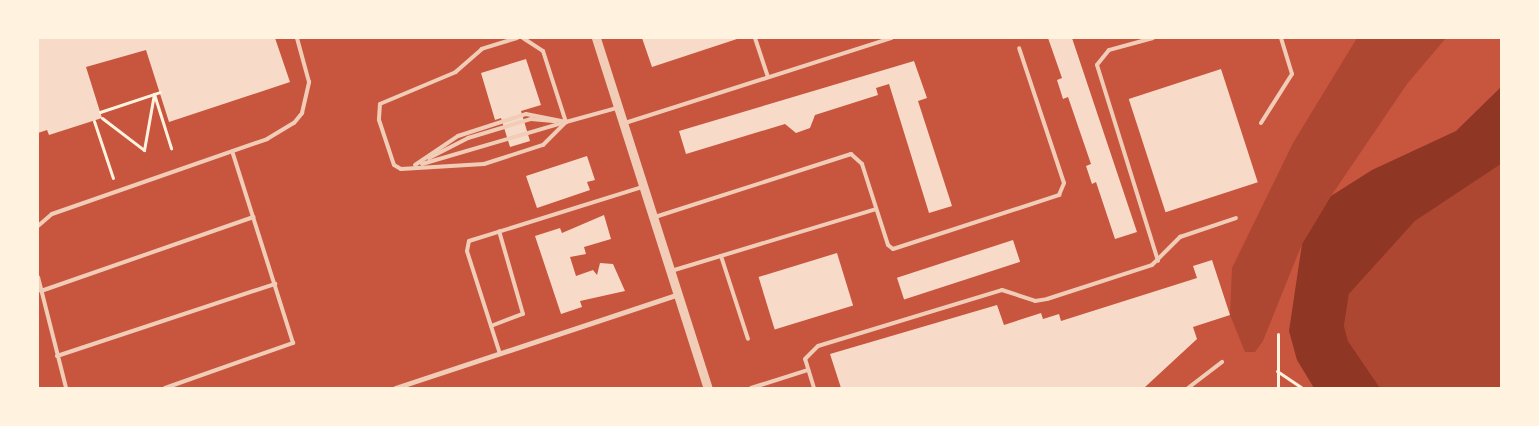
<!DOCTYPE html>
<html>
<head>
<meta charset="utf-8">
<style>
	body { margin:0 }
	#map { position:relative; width:1539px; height:426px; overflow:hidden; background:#c8553d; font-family:"Exo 2",sans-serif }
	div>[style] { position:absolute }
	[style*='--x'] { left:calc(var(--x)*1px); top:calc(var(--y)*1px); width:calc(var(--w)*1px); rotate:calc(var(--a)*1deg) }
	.green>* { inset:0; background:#ae4732 }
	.water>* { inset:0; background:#8f3625 }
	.building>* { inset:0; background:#f7dbc8; transform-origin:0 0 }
	.path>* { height:3px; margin:-1.5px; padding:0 1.5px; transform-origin:1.5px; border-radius:1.5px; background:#fff3e0 }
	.service>* { height:4px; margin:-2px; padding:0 2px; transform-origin:2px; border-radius:2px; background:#f1ccb7 }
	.minor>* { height:5px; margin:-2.5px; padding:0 2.5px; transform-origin:2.5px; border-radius:2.5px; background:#f1ccb7 }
	.tertiary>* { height:9px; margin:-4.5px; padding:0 4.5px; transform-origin:4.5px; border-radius:4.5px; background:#f1ccb7 }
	span { translate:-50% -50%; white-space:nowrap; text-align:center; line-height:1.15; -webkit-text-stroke:4px #fff3e0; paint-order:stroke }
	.frame { position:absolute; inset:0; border:39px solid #fff3e0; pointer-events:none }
</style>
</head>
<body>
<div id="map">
	<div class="green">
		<div style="clip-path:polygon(1357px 38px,1446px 38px,1407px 84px,1331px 196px,1302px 244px,1263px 341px,1255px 352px,1245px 352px,1230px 315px,1232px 268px,1293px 143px)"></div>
		<div style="clip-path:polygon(1501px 164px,1501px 388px,1380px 388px,1348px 341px,1344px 326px,1349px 294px,1415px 221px)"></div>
	</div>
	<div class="water">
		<div style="clip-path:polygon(1501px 87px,1501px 164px,1415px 221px,1349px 294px,1344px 326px,1348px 341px,1380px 388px,1314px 388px,1297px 360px,1289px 331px,1302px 244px,1331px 196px,1372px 170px,1456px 131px)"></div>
	</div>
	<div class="building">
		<div style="clip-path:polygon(38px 38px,275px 38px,290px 82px,169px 122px,146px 50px,86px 67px,102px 118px,49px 135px,47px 130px,38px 133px)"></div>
		<div style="clip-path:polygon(642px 38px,740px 38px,652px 67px)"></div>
		<div style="clip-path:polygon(1048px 38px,1072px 38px,1137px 232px,1115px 239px,1096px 182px,1092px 184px,1086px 166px,1091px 164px,1068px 97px,1063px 99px,1057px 80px,1062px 78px)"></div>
		<div style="clip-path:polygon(526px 59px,541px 105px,521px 111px,530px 141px,510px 147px,501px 118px,495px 120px,481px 73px)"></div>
		<div style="clip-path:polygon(914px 61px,927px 98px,918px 101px,952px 206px,929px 213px,889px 84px,876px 88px,878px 95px,815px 115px,810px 128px,796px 133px,785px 124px,686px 154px,679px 131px)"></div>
		<div style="left:1221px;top:69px;width:119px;height:97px;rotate:72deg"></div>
		<div style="clip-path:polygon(587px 156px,595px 180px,587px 182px,590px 190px,537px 208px,526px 176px)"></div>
		<div style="clip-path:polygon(604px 215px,611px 239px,584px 247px,586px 254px,570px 257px,576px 276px,593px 270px,597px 275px,600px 263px,613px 264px,625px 291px,580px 301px,582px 307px,561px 314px,535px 236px,560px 228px,562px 233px)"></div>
		<div style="left:1013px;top:240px;width:23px;height:122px;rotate:72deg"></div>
		<div style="left:837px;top:253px;width:55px;height:82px;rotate:73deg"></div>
		<div style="clip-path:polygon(1212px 260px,1230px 315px,1193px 327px,1197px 339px,1144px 388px,841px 388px,830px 354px,997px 305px,1004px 325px,1041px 313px,1043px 319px,1059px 314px,1061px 321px,1197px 278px,1193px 266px)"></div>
	</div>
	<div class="path">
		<div style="--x:154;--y:94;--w:57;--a:72.5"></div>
		<div style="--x:100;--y:112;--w:63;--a:-18.4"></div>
		<div style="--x:102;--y:118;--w:53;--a:37.3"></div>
		<div style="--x:144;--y:150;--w:57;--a:-79.9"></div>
		<div style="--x:94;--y:121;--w:60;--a:71.6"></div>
		<div style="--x:1277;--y:371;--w:30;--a:34"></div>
		<div style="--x:1278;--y:388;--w:54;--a:-90"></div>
	</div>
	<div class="service">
		<div style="--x:517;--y:38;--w:37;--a:163"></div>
		<div style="--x:482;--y:49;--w:35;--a:139"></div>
		<div style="--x:456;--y:72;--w:82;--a:157.2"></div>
		<div style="--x:380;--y:104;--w:16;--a:94"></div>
		<div style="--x:379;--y:120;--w:47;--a:71.6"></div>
		<div style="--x:394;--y:165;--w:8;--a:30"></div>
		<div style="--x:401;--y:169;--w:83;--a:-3.4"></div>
		<div style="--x:484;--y:164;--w:62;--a:-17.9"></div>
		<div style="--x:543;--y:145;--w:33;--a:-45"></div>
		<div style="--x:566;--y:122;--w:53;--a:-15.4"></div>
		<div style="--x:523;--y:38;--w:24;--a:33"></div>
		<div style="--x:543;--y:51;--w:75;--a:72.1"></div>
		<div style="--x:755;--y:38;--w:41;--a:71.6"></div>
		<div style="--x:1153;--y:38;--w:46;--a:164.7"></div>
		<div style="--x:1109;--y:50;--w:19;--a:129"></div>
		<div style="--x:1097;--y:65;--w:205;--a:72.7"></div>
		<div style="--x:625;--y:123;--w:280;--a:-17.7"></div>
		<div style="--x:1261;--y:123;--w:58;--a:-57.7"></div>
		<div style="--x:1292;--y:74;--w:38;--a:-107"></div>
		<div style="--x:429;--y:158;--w:44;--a:-27.1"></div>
		<div style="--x:468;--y:138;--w:66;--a:-16.8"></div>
		<div style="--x:531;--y:119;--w:25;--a:5"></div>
		<div style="--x:422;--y:164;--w:150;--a:-16.3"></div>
		<div style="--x:415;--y:165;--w:52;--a:-34"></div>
		<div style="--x:458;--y:136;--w:71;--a:-17.9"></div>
		<div style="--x:526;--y:114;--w:41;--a:11.3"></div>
		<div style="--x:655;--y:217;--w:206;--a:-17.8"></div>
		<div style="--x:851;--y:154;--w:15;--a:42"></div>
		<div style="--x:862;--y:164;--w:85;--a:72.2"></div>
		<div style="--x:888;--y:245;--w:6;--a:39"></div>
		<div style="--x:893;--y:249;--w:175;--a:-18"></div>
		<div style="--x:1059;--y:195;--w:13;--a:-67"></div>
		<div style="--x:1064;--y:183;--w:142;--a:-108.4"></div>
		<div style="--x:38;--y:226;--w:18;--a:-41"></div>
		<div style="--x:52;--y:214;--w:228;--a:-19.2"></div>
		<div style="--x:267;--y:139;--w:31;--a:-31"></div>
		<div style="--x:294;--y:123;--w:13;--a:-51"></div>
		<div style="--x:302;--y:113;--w:32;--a:-77"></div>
		<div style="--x:309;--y:82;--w:46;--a:-105.3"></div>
		<div style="--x:721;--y:256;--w:87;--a:72"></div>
		<div style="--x:671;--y:271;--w:214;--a:-16.8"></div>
		<div style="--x:38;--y:277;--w:114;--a:75.8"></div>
		<div style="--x:41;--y:291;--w:225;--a:-19.2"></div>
		<div style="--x:491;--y:326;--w:34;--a:-21"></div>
		<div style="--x:523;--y:314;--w:86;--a:-106.1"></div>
		<div style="--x:500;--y:354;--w:108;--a:-107.8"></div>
		<div style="--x:467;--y:251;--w:10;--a:-79"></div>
		<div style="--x:469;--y:241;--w:181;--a:-17.3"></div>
		<div style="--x:57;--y:356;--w:230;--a:-18.3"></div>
		<div style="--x:165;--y:388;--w:136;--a:-19.4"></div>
		<div style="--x:293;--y:343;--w:201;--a:-107.6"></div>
		<div style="--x:751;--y:388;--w:60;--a:-17.5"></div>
		<div style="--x:814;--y:388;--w:30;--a:-107"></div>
		<div style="--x:805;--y:359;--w:18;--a:-45"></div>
		<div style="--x:818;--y:346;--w:192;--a:-16.9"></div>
		<div style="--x:1002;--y:290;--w:35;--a:18"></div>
		<div style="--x:1035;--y:301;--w:12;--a:-9"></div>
		<div style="--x:1047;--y:299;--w:110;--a:-17.9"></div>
		<div style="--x:1152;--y:265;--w:40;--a:-45"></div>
		<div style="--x:1180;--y:237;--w:59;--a:-18.7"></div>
		<div style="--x:1188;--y:388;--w:43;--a:-37.4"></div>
	</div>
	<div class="minor">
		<div style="--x:395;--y:388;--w:297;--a:-18.3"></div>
	</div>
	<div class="tertiary">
		<div style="--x:596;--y:38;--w:367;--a:72.3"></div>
	</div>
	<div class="frame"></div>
</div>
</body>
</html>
